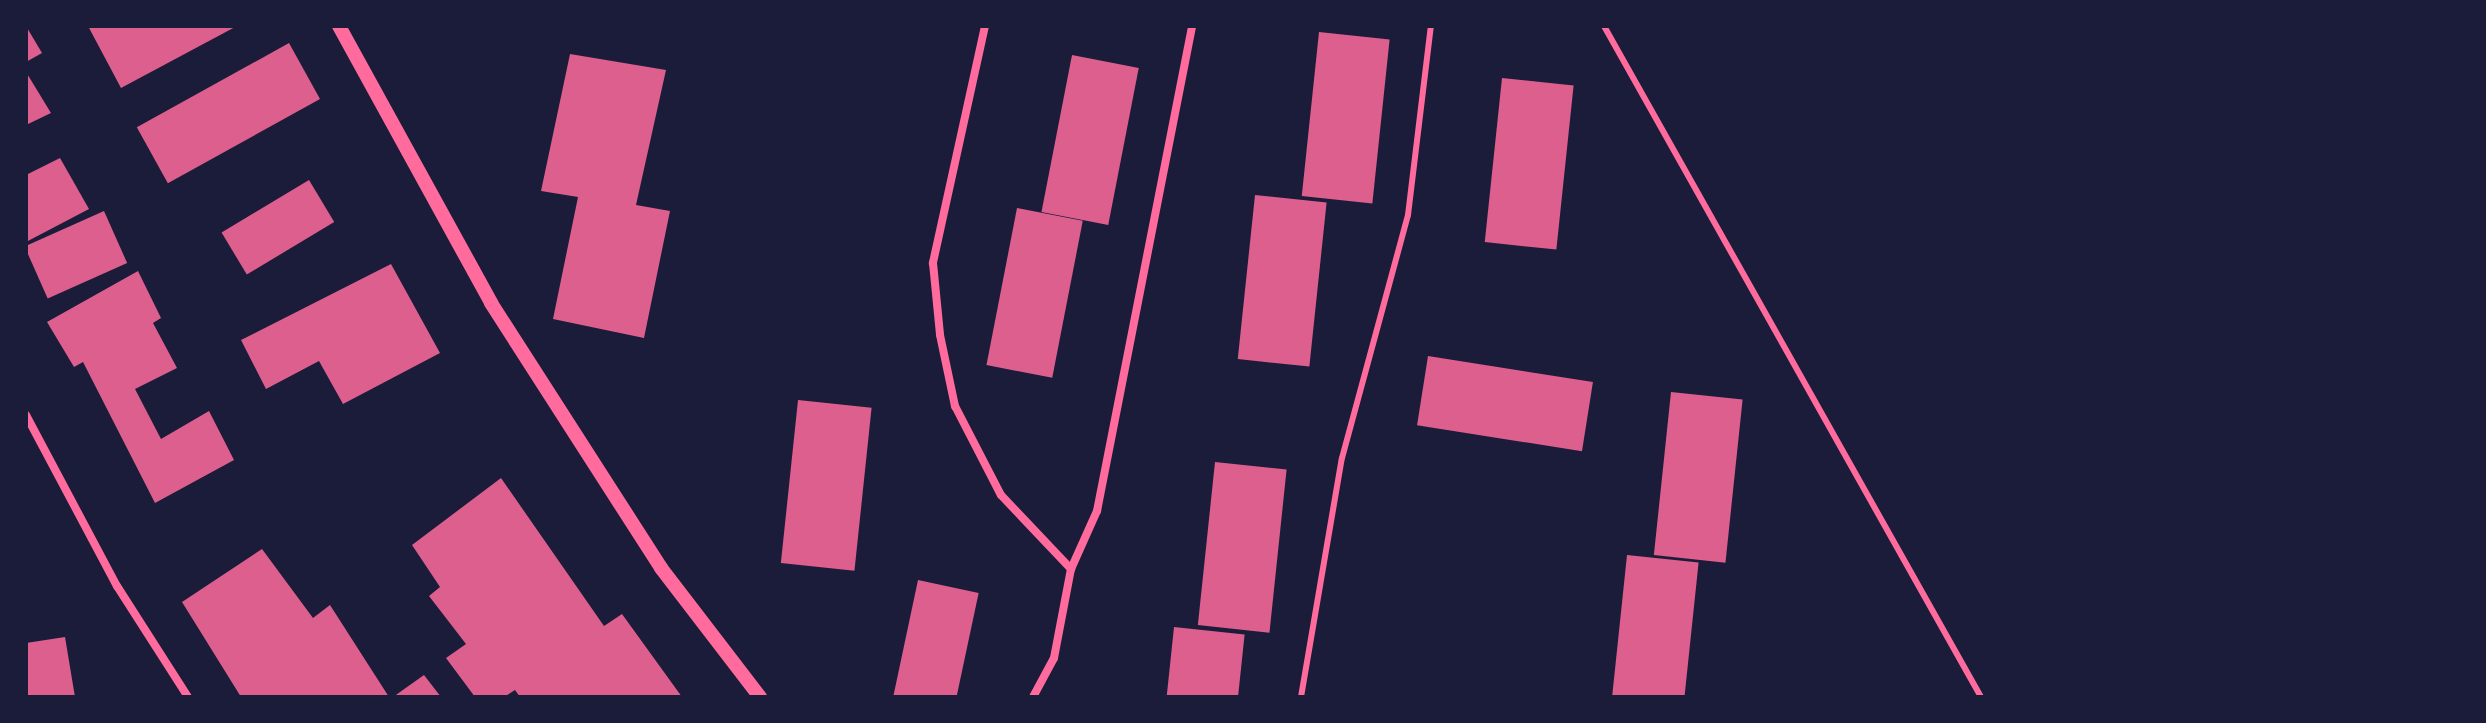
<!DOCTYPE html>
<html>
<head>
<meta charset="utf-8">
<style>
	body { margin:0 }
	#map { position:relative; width:2486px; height:723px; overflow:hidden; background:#1b1b3a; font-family:"PT Sans",sans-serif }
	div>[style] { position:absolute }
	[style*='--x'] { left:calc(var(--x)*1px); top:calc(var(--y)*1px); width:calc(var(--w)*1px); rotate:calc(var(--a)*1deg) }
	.building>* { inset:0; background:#dd5f8e; transform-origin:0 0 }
	.service>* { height:6px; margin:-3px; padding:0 3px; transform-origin:3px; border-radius:3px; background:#ff6b9d }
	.minor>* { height:8px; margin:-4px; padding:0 4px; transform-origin:4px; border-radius:4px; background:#ff6b9d }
	.tertiary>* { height:14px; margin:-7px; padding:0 7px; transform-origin:7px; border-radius:7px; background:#ff6b9d }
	span { translate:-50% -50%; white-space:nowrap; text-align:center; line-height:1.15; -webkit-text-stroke:8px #1b1b3a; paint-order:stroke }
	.frame { position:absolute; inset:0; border:28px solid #1b1b3a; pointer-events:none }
</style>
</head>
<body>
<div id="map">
	<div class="building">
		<div style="clip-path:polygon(26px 26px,42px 53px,26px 62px)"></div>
		<div style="clip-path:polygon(88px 26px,237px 26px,121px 88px)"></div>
		<div style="left:1319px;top:32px;width:71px;height:165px;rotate:6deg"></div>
		<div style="left:289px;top:43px;width:64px;height:174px;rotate:61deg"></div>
		<div style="clip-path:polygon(570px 54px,666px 70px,636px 205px,670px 211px,644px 338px,553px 319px,578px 197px,541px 191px)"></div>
		<div style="left:1072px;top:55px;width:68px;height:160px;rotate:11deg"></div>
		<div style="clip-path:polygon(26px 72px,51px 113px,26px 125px)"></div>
		<div style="left:1502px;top:78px;width:72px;height:165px;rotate:6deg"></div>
		<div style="clip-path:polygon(60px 158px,89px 209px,26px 242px,26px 175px)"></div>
		<div style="left:309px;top:180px;width:49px;height:102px;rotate:59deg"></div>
		<div style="left:1255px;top:195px;width:72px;height:165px;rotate:6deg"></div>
		<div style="left:1017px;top:208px;width:67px;height:160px;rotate:11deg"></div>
		<div style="left:104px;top:211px;width:57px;height:87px;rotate:66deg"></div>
		<div style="clip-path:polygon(391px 264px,440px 353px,343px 404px,319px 361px,266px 389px,241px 340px)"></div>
		<div style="clip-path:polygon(138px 271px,161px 318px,153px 323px,177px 368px,135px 389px,161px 439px,209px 411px,234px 460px,155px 503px,83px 362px,74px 367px,47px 322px)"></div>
		<div style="left:1428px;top:356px;width:167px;height:70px;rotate:9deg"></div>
		<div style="left:1671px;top:392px;width:72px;height:164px;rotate:6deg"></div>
		<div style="left:798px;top:400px;width:74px;height:164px;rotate:6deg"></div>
		<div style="left:1215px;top:462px;width:72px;height:164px;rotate:6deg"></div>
		<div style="clip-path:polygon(501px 478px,604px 626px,622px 614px,682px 697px,520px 697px,515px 690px,504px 697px,475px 697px,446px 658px,466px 644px,429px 596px,440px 587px,412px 545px)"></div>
		<div style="clip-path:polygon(262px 549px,313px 618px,330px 605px,389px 697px,241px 697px,182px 602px)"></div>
		<div style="left:1627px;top:555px;width:72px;height:143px;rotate:6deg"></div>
		<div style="left:918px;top:580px;width:62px;height:120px;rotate:12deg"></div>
		<div style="left:1174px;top:627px;width:71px;height:70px;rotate:6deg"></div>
		<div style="clip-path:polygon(65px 637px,75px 697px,26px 697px,26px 643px)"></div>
		<div style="clip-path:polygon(424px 675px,441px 697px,393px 697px)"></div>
	</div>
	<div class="service">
		<div style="--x:1604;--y:26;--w:770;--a:60.67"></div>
		<div style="--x:1301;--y:697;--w:242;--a:-80.3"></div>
		<div style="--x:1342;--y:458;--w:252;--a:-74.8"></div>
		<div style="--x:1408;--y:215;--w:190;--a:-83.1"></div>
	</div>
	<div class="minor">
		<div style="--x:985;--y:26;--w:243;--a:102.4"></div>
		<div style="--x:933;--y:263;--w:72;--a:84.4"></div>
		<div style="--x:940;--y:335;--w:73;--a:78.1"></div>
		<div style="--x:955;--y:406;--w:100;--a:62.7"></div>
		<div style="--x:1001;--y:495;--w:102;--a:46.6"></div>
		<div style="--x:26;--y:415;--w:194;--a:62"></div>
		<div style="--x:117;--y:586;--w:132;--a:57.4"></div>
		<div style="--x:1033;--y:697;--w:44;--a:-61.7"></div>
		<div style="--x:1054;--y:658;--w:91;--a:-79.2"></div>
		<div style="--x:1071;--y:569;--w:64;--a:-65.9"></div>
		<div style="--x:1097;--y:511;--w:494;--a:-78.9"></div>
	</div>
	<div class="tertiary">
		<div style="--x:339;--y:26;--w:316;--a:61.2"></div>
		<div style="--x:491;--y:303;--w:315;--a:57.3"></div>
		<div style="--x:661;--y:568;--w:163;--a:52.5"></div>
	</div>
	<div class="frame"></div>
</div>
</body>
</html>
